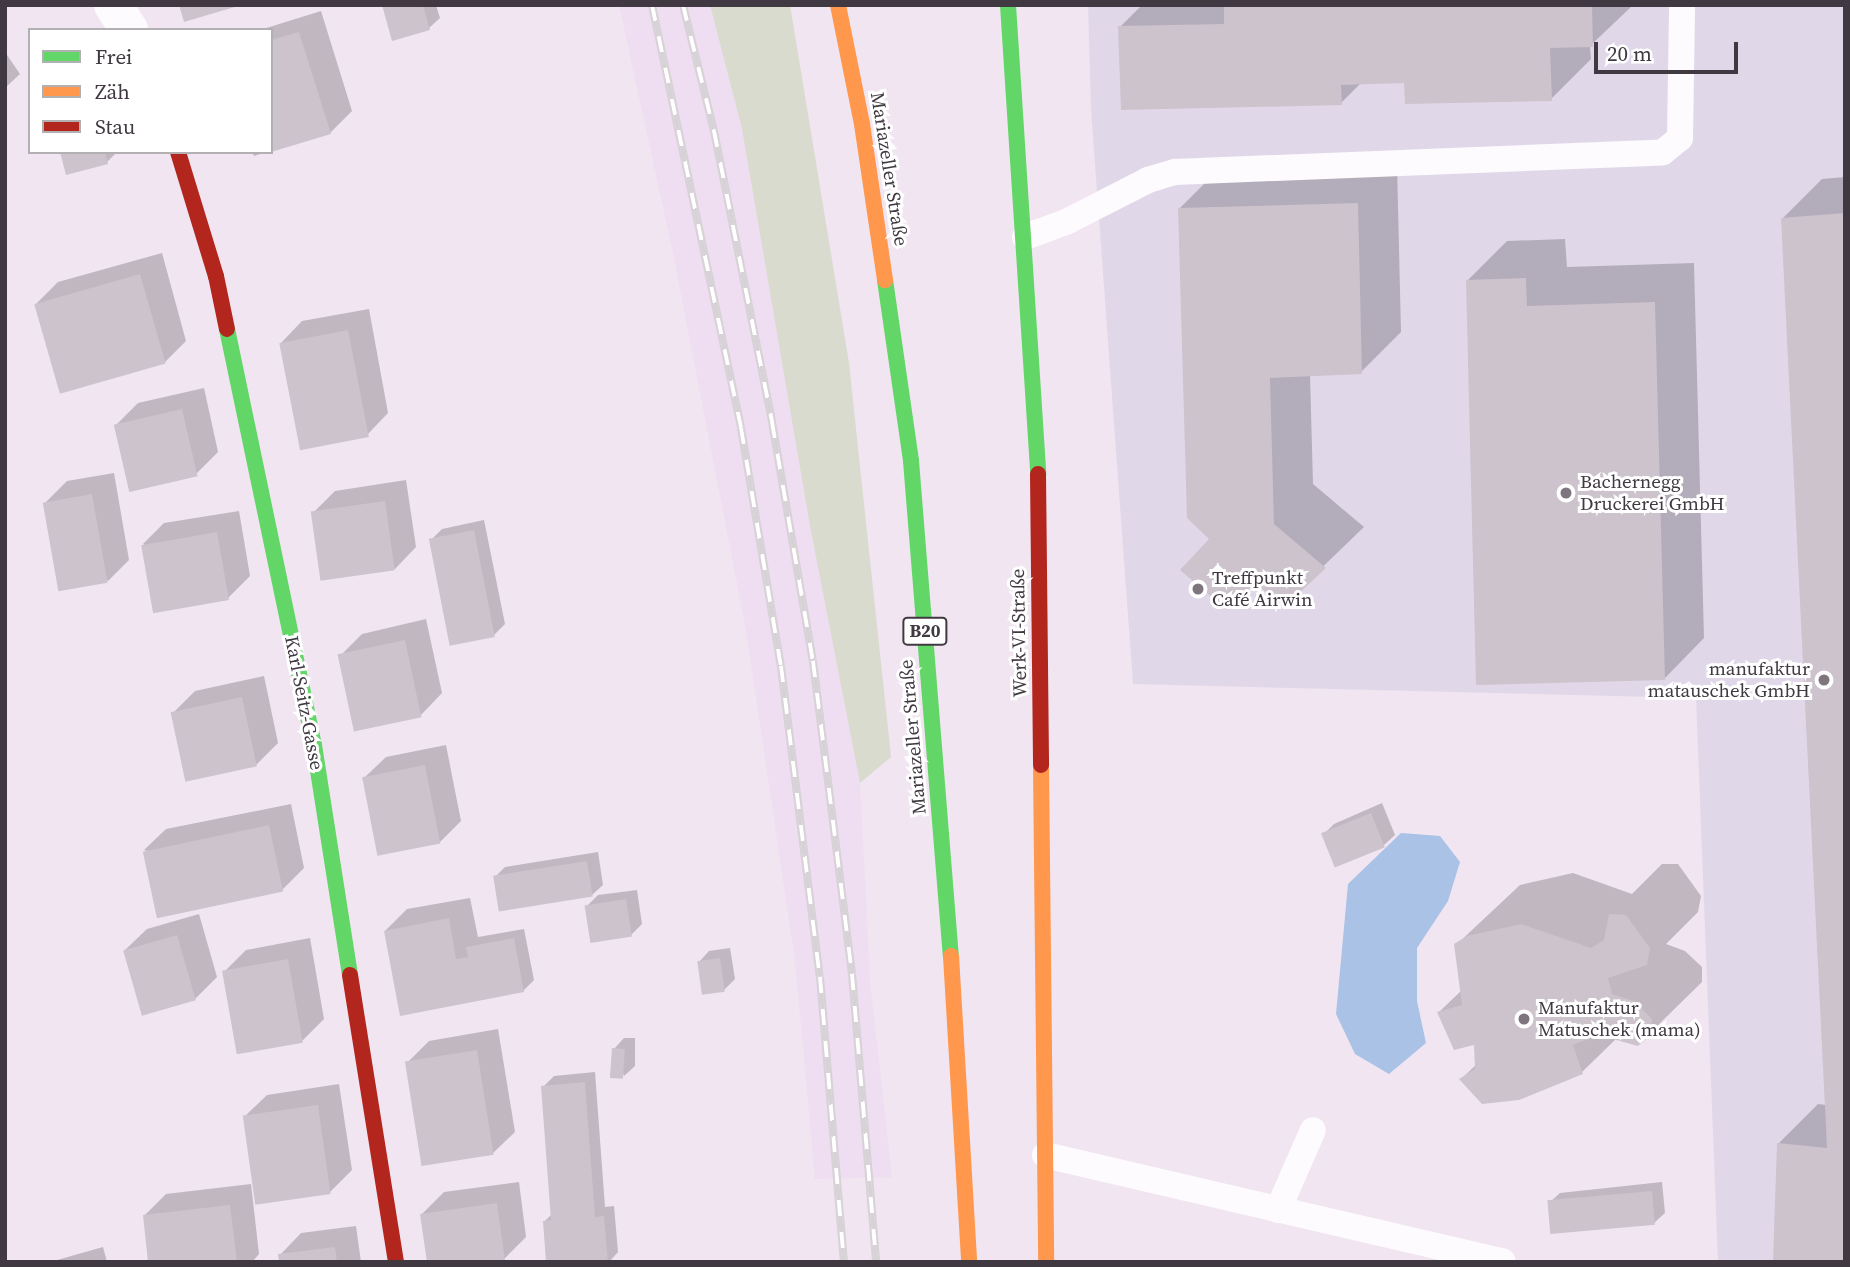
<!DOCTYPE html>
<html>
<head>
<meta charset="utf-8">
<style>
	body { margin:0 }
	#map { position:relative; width:1850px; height:1267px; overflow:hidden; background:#f0e5f1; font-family:"Source Serif 4",serif }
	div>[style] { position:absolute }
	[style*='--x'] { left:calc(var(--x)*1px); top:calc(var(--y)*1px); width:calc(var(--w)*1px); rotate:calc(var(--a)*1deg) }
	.built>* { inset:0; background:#efddf1 }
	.industrial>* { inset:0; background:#e0d8e9 }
	.green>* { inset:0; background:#d8dbcd }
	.water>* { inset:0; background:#a9c2e6 }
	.shadow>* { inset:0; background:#0003 }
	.building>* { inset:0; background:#ccc3cd; transform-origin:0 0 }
	.lane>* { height:26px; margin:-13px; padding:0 13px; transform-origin:13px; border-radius:13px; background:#fdfbfd }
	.street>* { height:38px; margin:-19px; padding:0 19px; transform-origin:19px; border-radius:19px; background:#fdfbfd }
	.fast>* { height:16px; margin:-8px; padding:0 8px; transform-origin:8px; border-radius:8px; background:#63d668 }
	.slow>* { height:16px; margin:-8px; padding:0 8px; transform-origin:8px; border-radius:8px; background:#ff974d }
	.jam>* { height:16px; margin:-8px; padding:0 8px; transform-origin:8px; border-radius:8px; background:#b3261e }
	.rail>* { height:8px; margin-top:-4px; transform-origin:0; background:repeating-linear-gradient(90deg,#fff 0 16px,#d6d2d6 0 32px); box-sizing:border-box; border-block:2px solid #d6d2d6 }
	.dots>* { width:19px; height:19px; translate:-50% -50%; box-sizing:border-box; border:4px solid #fff; border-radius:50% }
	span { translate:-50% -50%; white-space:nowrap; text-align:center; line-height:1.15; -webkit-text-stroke:6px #fff; paint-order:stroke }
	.shield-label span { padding:2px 5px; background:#fff; border:2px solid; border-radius:5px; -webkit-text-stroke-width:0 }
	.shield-label { font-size:18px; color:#413941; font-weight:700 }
	.street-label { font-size:19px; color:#413941 }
	.poi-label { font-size:19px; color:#413941 }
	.left { translate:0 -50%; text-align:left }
	.right { translate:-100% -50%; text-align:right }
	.frame { position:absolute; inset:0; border:7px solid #413941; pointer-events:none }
	.legend { position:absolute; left:28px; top:28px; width:245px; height:126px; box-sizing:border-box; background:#fff; border:2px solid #b3b0b3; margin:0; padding:9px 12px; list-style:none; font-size:21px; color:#413941 }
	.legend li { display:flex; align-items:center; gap:14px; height:35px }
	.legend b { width:35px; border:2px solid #b3b0b3 }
	.scale { position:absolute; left:1594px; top:42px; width:144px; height:32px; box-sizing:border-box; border:4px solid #413941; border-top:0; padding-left:9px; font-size:21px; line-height:24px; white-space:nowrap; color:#413941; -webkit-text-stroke:5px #fff; paint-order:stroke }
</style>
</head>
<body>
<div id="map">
	<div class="built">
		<div style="clip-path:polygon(619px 5px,710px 5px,742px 129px,810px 526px,860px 783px,870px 982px,892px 1177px,815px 1179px,795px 960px,746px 630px,673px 253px)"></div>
	</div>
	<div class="industrial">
		<div style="clip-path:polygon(1088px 5px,1845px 5px,1845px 1262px,1718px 1262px,1696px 698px,1133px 684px,1091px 109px)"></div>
	</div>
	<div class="green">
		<div style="clip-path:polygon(710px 5px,790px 5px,849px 363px,891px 757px,860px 783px,810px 526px,742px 129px)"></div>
	</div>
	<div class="water">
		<div style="clip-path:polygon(1401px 833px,1440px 836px,1460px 862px,1448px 901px,1417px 948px,1417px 1001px,1426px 1043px,1389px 1074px,1355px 1054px,1336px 1014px,1348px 884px)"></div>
	</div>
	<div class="shadow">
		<div style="clip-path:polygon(383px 5px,436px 5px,440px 18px,429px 28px)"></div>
		<div style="clip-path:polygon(1142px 5px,1632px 5px,1632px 6px,1590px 46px,1591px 59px,1551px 99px,1406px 81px,1362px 82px,1341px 103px,1120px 27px)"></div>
		<div style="clip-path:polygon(321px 11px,352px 111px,330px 133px,271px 151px,271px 30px,260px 30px)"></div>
		<div style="clip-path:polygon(5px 52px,20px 74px,5px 88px)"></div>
		<div style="clip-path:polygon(62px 152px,117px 152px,107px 162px)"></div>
		<div style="clip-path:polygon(252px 152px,266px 152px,254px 156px)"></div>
		<div style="clip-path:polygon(1397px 164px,1401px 332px,1361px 372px,1310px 374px,1313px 484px,1364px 527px,1283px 605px,1211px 539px,1180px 208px,1219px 169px)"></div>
		<div style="clip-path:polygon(1845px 177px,1845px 1262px,1778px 1144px,1818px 1104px,1826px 1105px,1783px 218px,1822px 179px)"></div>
		<div style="clip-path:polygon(1565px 239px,1567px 267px,1694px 263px,1704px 638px,1665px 678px,1468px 280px,1507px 241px)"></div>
		<div style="clip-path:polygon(162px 253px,186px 341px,164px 363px,36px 304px,58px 282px)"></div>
		<div style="clip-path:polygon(369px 309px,388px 413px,367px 435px,281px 343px,302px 321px)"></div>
		<div style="clip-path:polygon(204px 388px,218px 452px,196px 474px,116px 425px,138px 403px)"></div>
		<div style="clip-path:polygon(114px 473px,129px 560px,108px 581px,45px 503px,67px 481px)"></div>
		<div style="clip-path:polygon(406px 480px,416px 547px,395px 569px,313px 513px,335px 491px)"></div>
		<div style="clip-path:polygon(239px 511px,250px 576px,228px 598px,143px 544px,164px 523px)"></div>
		<div style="clip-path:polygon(484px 520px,505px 624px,494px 635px,431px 540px,442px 529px)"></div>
		<div style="clip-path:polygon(426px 619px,442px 693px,421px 715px,340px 656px,362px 634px)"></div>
		<div style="clip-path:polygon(264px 676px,278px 743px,256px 765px,173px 713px,195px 691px)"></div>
		<div style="clip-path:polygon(446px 745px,461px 821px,439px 843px,364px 778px,386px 757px)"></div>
		<div style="clip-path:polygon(1382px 803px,1395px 835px,1384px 845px,1323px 835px,1334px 824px)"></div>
		<div style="clip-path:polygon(291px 804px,304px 868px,282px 890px,144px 850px,166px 829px)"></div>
		<div style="clip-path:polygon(598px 852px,603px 885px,592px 895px,494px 878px,505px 867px)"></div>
		<div style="clip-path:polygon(1662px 864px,1678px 864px,1701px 896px,1698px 912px,1666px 944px,1685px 951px,1702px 967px,1702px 982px,1650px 1033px,1617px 1038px,1582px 1072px,1461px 1079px,1477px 1064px,1476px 1042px,1439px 1012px,1462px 990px,1456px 945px,1520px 885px,1573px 873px,1632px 894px)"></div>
		<div style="clip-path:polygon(637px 890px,642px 924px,631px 935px,587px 906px,598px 895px)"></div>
		<div style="clip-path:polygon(470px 898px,478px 937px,524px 929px,534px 980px,523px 991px,385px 931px,407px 909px)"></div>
		<div style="clip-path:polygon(199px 914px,217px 977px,195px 999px,125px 950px,147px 929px)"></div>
		<div style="clip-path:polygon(310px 938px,324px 1019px,302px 1041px,224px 972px,246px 950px)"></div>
		<div style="clip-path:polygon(730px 948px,735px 979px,724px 990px,699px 962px,709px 951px)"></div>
		<div style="clip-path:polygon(498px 1029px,515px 1132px,493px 1153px,407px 1063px,429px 1041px)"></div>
		<div style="clip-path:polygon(624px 1038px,635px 1038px,635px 1066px,624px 1076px,614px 1049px)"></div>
		<div style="clip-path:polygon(595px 1072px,605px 1207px,614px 1206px,618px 1252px,609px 1262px,548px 1262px,545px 1221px,552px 1214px,543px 1087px,554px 1076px)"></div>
		<div style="clip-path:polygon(339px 1084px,352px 1170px,330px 1192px,245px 1116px,267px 1095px)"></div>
		<div style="clip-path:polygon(519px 1182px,526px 1237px,504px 1259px,429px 1262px,422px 1214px,444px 1192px)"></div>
		<div style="clip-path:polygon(1662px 1182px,1665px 1213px,1654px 1223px,1549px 1203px,1560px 1193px)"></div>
		<div style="clip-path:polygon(251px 1184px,259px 1254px,252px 1262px,150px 1262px,144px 1216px,166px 1194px)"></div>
		<div style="clip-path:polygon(356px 1226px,361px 1262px,280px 1262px,280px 1255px,301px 1233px)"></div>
		<div style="clip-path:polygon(103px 1247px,107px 1262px,50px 1262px)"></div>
	</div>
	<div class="building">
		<div style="clip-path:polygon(179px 5px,238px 5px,238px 6px,184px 22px)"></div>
		<div style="clip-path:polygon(382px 5px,423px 5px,430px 30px,392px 41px)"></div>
		<div style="clip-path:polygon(1224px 5px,1592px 5px,1593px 47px,1550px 48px,1552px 101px,1405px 104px,1404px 83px,1341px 85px,1342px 105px,1121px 110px,1118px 26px,1224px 24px)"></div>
		<div style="clip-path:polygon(299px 32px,331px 134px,271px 152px,271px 40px)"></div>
		<div style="clip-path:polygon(60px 152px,105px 152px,108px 164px,66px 175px)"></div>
		<div style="clip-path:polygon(1358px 203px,1362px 374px,1270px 378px,1274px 524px,1326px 568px,1283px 608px,1256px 583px,1227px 610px,1180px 570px,1209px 539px,1187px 518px,1178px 208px)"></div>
		<div style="clip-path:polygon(1845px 213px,1845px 1262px,1773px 1262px,1777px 1143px,1827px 1148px,1781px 218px)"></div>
		<div style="left:140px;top:274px;width:93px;height:110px;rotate:74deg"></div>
		<div style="clip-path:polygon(1526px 278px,1527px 306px,1655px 302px,1665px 680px,1476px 685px,1466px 280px)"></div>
		<div style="left:348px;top:330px;width:109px;height:70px;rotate:79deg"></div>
		<div style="left:182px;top:409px;width:69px;height:70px;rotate:77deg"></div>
		<div style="left:92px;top:494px;width:90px;height:50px;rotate:80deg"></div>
		<div style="left:385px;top:501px;width:70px;height:75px;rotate:82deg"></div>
		<div style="left:474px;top:530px;width:109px;height:46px;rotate:79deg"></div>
		<div style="left:217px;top:532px;width:69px;height:77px;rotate:80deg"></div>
		<div style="left:405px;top:640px;width:79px;height:69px;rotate:78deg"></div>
		<div style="left:242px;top:697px;width:71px;height:73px;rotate:78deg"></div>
		<div style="left:425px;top:765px;width:80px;height:64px;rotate:79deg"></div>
		<div style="left:1371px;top:813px;width:37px;height:54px;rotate:68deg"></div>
		<div style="left:269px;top:825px;width:68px;height:129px;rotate:78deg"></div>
		<div style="left:587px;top:861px;width:36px;height:95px;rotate:81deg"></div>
		<div style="left:626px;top:899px;width:38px;height:42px;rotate:81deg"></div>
		<div style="clip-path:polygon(1609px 914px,1626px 915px,1650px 948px,1647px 965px,1608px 978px,1612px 994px,1634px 1001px,1652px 1019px,1651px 1035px,1638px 1046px,1598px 1035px,1573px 1045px,1583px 1074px,1519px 1100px,1482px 1104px,1459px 1079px,1475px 1069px,1474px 1045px,1454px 1050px,1437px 1012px,1462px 1005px,1454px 944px,1467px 936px,1521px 924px,1591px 948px,1604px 940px)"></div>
		<div style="clip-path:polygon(449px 918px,456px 959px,468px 957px,466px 947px,514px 938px,524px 992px,400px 1016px,384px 931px)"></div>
		<div style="left:177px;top:935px;width:68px;height:56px;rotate:74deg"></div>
		<div style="left:720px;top:958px;width:34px;height:23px;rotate:82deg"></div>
		<div style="left:288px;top:959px;width:85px;height:67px;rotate:80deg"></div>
		<div style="left:612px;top:1048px;width:13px;height:30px;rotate:4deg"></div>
		<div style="left:477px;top:1050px;width:106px;height:73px;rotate:81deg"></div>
		<div style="clip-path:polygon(585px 1082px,595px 1217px,604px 1216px,608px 1262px,546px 1262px,543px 1221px,551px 1220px,541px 1086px)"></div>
		<div style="left:318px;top:1105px;width:90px;height:76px;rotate:82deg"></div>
		<div style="left:1652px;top:1191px;width:34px;height:105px;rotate:85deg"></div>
		<div style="clip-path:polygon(497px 1203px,505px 1261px,427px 1262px,420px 1214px)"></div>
		<div style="clip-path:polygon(230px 1205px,237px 1262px,148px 1262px,143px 1215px)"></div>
		<div style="clip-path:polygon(335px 1247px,337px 1262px,279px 1262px,278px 1254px)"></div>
	</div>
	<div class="lane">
		<div style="--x:1025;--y:237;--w:44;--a:-20.1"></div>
		<div style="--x:1066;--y:222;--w:92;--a:-27.1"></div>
		<div style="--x:1148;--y:180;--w:28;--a:-17"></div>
		<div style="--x:1175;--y:172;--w:488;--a:-2.3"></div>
		<div style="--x:1663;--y:152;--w:22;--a:-39"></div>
		<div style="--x:1680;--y:138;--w:133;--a:-89.1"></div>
		<div style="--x:1045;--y:1155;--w:470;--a:13.1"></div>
		<div style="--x:1278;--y:1210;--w:87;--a:-66.4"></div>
	</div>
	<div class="street">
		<div style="--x:113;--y:5;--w:30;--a:57"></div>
	</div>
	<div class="fast">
		<div style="--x:1008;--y:5;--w:470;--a:86.3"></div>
		<div style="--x:885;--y:280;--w:183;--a:81.8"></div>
		<div style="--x:911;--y:461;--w:497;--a:85.4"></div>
		<div style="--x:227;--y:329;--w:425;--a:78.2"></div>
		<div style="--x:314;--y:745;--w:233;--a:81.1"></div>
	</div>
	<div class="slow">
		<div style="--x:838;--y:5;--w:121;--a:78.6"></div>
		<div style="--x:862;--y:124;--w:158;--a:81.6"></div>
		<div style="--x:1041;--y:765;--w:497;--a:89.4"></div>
		<div style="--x:951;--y:956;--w:307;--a:86.6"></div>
	</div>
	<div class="jam">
		<div style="--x:178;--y:152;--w:130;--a:73"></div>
		<div style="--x:216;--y:276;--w:54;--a:78.3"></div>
		<div style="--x:1038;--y:474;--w:291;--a:89.4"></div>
		<div style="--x:350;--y:975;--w:291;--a:80.9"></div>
	</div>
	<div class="rail">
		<div style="--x:652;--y:5;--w:432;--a:78.1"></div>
		<div style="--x:741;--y:428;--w:241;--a:80.5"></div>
		<div style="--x:781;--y:666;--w:313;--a:82.9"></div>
		<div style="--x:820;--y:977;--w:286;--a:85.2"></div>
		<div style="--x:683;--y:5;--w:130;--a:76.2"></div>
		<div style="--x:714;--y:131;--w:297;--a:78.7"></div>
		<div style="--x:772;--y:422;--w:242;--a:80.3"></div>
		<div style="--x:813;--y:661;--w:315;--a:82.9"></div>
		<div style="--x:852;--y:974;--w:289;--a:85.2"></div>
	</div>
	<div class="dots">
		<div style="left:1566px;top:493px;background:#7e757f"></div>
		<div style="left:1198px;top:589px;background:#7e757f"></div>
		<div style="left:1824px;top:680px;background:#7e757f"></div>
		<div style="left:1524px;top:1019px;background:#7e757f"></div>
	</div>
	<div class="shield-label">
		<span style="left:925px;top:631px">B20</span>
	</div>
	<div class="street-label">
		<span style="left:889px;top:169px;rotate:81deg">Mariazeller Straße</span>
		<span style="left:1019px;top:633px;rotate:-91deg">Werk-VI-Straße</span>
		<span style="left:304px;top:703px;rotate:79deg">Karl-Seitz-Gasse</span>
		<span style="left:913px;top:737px;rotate:-95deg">Mariazeller Straße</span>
	</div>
	<div class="poi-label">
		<span class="left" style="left:1580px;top:493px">Bachernegg<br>Druckerei GmbH</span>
		<span class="left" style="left:1212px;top:589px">Treffpunkt<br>Café Airwin</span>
		<span class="right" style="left:1810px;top:680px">manufaktur<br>matauschek GmbH</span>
		<span class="left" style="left:1538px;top:1019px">Manufaktur<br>Matuschek (mama)</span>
	</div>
	<div class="frame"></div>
	<ul class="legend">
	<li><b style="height:9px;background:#63d668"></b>Frei</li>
	<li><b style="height:9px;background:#ff974d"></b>Zäh</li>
	<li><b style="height:9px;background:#b3261e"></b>Stau</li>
	</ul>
	<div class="scale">20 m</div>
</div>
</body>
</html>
